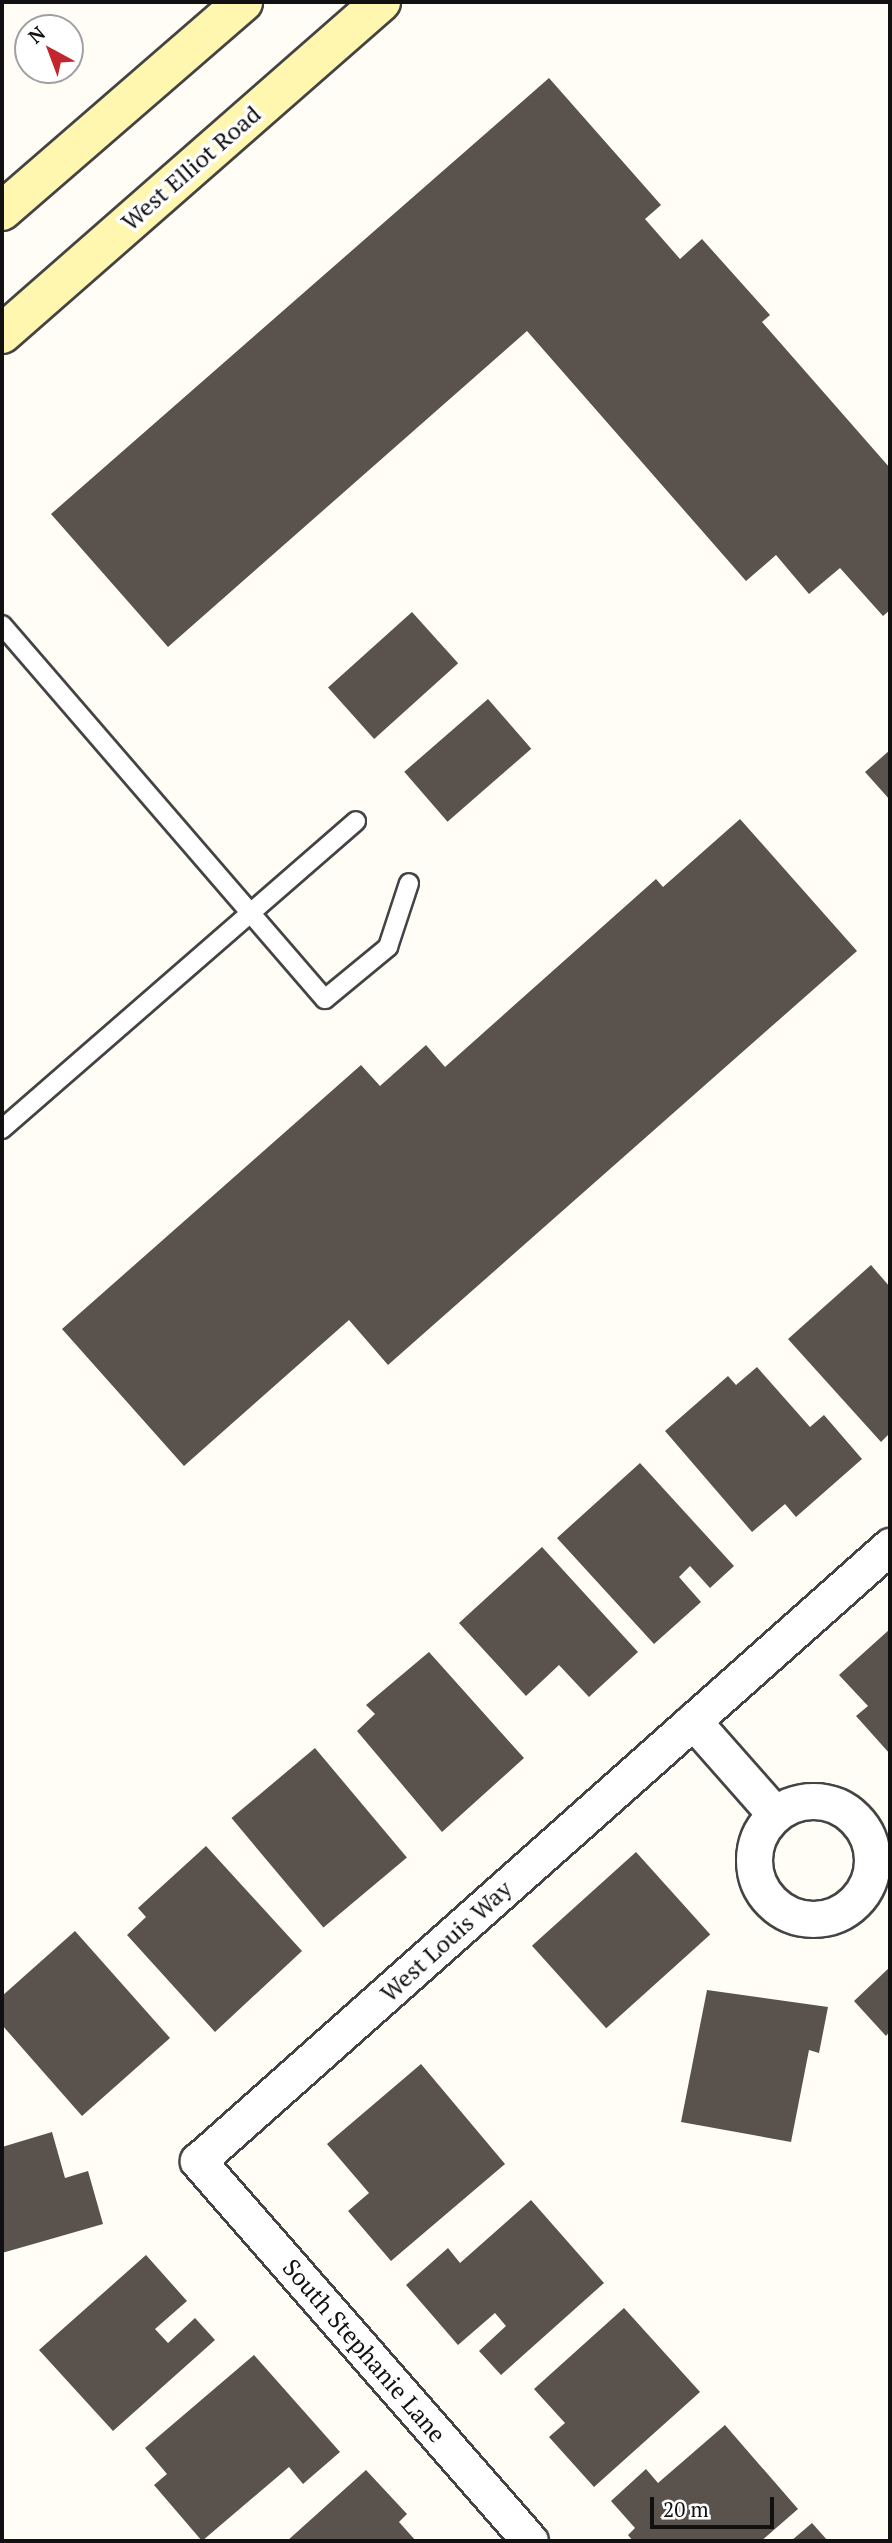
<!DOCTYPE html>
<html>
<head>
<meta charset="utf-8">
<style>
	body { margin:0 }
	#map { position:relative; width:892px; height:2543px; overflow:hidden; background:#fffdf5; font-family:"PT Serif",serif }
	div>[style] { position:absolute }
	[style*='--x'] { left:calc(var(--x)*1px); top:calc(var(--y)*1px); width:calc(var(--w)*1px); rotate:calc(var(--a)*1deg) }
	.building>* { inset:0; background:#5a524d; transform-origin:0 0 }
	.roads { filter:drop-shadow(2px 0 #444) drop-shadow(-2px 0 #444) drop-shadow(0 2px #444) drop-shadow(0 -2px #444) }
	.lane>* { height:18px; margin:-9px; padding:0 9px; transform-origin:9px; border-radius:9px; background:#fff }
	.street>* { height:35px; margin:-17.5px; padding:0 17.5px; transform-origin:17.5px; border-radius:17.5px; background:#fff }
	.street>.ring { margin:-17.5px; padding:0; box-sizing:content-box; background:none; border:35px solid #fff; border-radius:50% }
	.secondary>* { height:38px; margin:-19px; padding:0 19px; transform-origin:19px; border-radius:19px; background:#fff6b0 }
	span { translate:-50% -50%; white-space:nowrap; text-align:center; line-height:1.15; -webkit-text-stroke:7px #fff; paint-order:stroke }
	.street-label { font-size:24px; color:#111 }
	.frame { position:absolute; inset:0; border:4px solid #111; pointer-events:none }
	.north { position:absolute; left:14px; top:14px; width:70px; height:70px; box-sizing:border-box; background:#fff; border:2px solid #a0a0a0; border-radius:50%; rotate:319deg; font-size:19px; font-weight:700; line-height:28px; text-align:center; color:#111 }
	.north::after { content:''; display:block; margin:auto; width:24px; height:32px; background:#c4262e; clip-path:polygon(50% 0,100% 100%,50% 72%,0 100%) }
	.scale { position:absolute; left:650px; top:2497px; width:124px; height:32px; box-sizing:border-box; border:4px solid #111; border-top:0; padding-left:9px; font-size:21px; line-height:24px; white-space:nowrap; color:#111; -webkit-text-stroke:5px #fff; paint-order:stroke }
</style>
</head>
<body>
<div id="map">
	<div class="building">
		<div style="clip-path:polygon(549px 78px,661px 205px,645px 219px,680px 259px,702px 239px,770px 315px,762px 322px,890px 468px,890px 610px,883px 616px,840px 568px,809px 594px,776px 555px,746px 581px,527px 331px,168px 647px,51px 514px)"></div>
		<div style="left:412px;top:612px;width:69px;height:113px;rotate:48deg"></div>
		<div style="left:488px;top:699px;width:66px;height:111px;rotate:49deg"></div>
		<div style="clip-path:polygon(890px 750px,890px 800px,865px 772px)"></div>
		<div style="clip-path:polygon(740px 819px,857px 951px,388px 1365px,349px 1320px,184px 1466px,62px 1329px,361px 1065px,380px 1086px,426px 1045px,445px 1067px,656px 879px,663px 887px)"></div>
		<div style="clip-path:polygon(871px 1265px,890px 1287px,890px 1433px,881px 1442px,788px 1339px)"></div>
		<div style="clip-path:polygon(757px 1367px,810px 1427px,824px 1415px,862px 1459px,796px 1517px,785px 1504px,752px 1532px,665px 1431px,728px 1376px,736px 1385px)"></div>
		<div style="clip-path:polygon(640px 1463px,734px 1566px,710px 1588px,690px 1566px,679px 1577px,701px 1602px,654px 1644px,557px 1538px)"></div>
		<div style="clip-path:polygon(542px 1547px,638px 1652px,589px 1697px,559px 1665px,526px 1696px,459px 1623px)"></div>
		<div style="clip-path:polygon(890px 1629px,890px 1754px,856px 1716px,868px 1706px,839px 1675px)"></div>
		<div style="clip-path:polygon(429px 1652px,524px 1758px,442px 1832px,357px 1731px,375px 1714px,366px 1705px)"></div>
		<div style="left:315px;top:1748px;width:143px;height:109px;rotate:50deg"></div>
		<div style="clip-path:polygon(206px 1846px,302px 1951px,215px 2032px,127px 1935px,146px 1917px,138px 1908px)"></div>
		<div style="left:636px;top:1852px;width:111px;height:140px;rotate:48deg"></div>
		<div style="clip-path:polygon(75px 1931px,170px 2038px,82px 2116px,2px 2025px,2px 1996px)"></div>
		<div style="clip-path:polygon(890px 1967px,890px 2031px,886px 2036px,854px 2001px)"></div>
		<div style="clip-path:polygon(707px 1990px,828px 2007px,819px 2053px,809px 2050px,791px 2142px,681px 2122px)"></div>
		<div style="clip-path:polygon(421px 2064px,505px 2164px,391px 2261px,348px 2211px,369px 2193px,327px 2144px)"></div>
		<div style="clip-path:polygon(52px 2132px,65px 2178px,88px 2171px,103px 2224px,2px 2253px,2px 2147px)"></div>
		<div style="clip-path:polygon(531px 2200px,604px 2283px,501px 2375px,479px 2351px,506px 2326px,495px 2313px,458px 2345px,406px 2285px,448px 2248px,460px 2263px)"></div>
		<div style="clip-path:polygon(146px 2255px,187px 2301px,155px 2329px,168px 2343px,195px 2318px,215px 2340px,113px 2431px,39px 2350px)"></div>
		<div style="clip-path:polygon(624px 2308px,700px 2392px,594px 2487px,549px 2437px,565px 2423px,534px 2389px)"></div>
		<div style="clip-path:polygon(254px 2355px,340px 2452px,303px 2484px,289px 2467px,202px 2541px,154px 2485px,167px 2474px,145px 2448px)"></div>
		<div style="clip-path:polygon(725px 2425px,798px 2509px,761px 2541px,633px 2541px,628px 2535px,635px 2528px,611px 2501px,646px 2469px,658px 2483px)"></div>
		<div style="clip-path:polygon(366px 2470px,407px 2514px,399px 2522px,416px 2541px,287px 2541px)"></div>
		<div style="clip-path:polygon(812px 2523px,828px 2541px,791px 2541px)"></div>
	</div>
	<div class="roads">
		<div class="lane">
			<div style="--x:2;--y:625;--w:494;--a:49.2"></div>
			<div style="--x:325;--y:999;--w:82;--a:-39.5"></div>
			<div style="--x:388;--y:947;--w:67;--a:-71.8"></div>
			<div style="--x:2;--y:1129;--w:469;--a:-41"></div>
		</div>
		<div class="street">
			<div style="--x:693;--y:1721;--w:124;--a:48.6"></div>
			<div class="ring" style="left:754px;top:1801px;width:83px;height:83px"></div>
			<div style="--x:530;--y:2541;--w:505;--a:-131.14"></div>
			<div style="--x:198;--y:2161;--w:926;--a:-41.63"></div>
		</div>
		<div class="secondary">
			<div style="--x:2;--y:211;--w:319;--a:-40.9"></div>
			<div style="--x:2;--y:334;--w:504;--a:-41.22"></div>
		</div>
	</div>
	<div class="street-label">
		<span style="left:191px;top:168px;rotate:-41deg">West Elliot Road</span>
		<span style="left:446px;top:1941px;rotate:-42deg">West Louis Way</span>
		<span style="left:364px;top:2351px;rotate:49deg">South Stephanie Lane</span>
	</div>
	<div class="frame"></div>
	<div class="north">N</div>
	<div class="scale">20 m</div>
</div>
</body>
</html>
